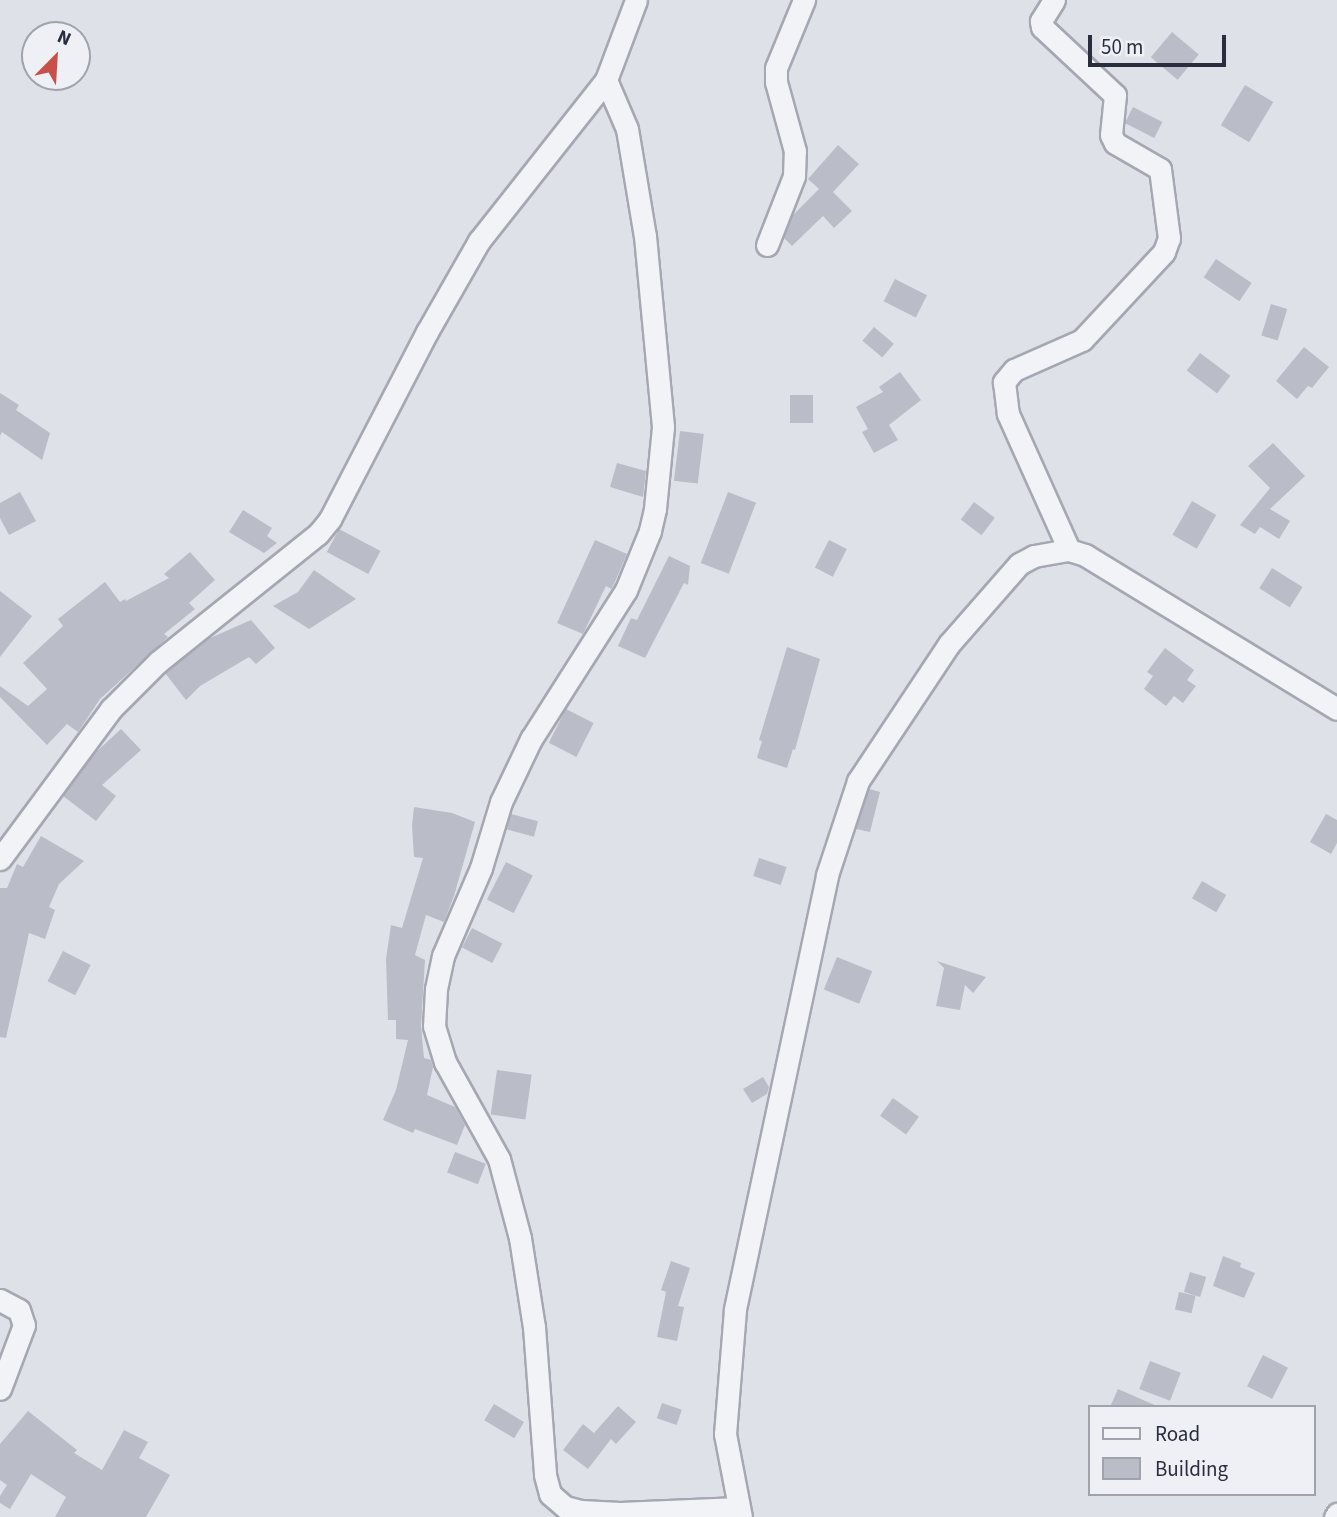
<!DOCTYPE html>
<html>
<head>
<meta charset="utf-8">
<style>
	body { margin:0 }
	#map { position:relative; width:1337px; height:1517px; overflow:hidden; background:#dfe1e8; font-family:"Source Sans 3",sans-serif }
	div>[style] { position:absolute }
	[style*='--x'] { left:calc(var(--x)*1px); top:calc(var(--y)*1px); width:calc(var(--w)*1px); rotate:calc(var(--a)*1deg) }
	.building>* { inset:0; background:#babcc7; transform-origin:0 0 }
	.roads { filter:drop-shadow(2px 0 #a5a7b2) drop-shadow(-2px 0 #a5a7b2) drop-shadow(0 2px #a5a7b2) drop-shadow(0 -2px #a5a7b2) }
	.street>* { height:21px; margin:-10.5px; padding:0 10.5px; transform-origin:10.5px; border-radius:10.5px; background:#f2f3f6 }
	span { translate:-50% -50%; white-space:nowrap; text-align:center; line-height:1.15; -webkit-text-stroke:5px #eff0f6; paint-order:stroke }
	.legend { position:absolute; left:1088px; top:1405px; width:228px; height:91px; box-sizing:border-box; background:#eff0f6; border:2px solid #a0a2ac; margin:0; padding:9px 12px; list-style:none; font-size:21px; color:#292d3e }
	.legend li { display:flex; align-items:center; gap:14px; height:35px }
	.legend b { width:35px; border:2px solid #a0a2ac }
	.north { position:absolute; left:21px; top:21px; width:70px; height:70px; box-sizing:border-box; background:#eff0f6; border:2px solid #a0a2ac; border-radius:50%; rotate:24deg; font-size:19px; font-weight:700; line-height:28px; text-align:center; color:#292d3e }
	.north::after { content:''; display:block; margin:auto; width:24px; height:32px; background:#c7504a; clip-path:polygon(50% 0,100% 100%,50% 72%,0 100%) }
	.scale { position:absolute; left:1088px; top:35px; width:138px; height:32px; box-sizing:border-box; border:4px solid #292d3e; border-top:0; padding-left:9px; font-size:21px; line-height:24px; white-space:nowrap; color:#292d3e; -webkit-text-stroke:5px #eff0f6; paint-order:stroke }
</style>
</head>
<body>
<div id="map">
	<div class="building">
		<div style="left:1172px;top:32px;width:35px;height:33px;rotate:40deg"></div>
		<div style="left:1245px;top:85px;width:33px;height:47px;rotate:31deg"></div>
		<div style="left:1133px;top:107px;width:33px;height:18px;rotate:27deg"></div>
		<div style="clip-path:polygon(838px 145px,859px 164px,833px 192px,852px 211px,834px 228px,823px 216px,792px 246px,784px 238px,793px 215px,819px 189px,808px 179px)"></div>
		<div style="left:1216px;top:259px;width:43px;height:22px;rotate:34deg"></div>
		<div style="left:895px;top:279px;width:36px;height:25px;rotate:27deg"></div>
		<div style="left:1271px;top:304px;width:17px;height:33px;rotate:17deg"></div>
		<div style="left:874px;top:327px;width:26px;height:18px;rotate:40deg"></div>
		<div style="clip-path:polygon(1304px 347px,1329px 367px,1312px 388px,1308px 386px,1297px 399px,1276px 381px)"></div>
		<div style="left:1200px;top:353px;width:38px;height:22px;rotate:37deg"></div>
		<div style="clip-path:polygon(900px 372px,921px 400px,889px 425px,898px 440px,874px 453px,862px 432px,868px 429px,856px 407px,883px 392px,879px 387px)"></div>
		<div style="clip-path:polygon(0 393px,19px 405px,16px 410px,50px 433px,42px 460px,2px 432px,0 436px)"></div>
		<div style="left:790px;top:395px;width:23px;height:28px"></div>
		<div style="left:680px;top:431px;width:24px;height:50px;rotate:7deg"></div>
		<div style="clip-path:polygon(1273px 443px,1305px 476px,1270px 509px,1290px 521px,1279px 539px,1260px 527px,1255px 534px,1240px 525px,1270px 488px,1248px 466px)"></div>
		<div style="clip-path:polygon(617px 463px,646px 471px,643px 497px,610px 487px)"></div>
		<div style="clip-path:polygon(20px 492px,36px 521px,9px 535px,0 518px,0 503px)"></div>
		<div style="left:728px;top:492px;width:30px;height:76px;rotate:21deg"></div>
		<div style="left:1192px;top:501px;width:28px;height:39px;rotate:30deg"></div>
		<div style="left:974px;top:502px;width:26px;height:22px;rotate:37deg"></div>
		<div style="clip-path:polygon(243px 510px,272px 528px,267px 536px,277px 543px,264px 553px,229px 532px)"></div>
		<div style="left:339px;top:529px;width:47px;height:26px;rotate:28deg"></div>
		<div style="clip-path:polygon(595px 540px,627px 554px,614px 584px,611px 589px,606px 586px,583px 634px,557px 623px)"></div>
		<div style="left:829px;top:540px;width:20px;height:31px;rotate:27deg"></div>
		<div style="clip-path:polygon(190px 552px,215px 580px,189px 603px,195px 609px,164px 634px,168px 637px,100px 699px,78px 732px,67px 724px,47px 745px,0 697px,0 686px,28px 706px,47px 689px,23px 663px,63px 626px,58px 619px,105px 582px,120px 602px,125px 599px,126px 601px,169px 578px,164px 574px)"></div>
		<div style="clip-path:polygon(669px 556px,690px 566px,688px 585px,684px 583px,645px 658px,618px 646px,631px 618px,637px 620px)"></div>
		<div style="left:1272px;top:568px;width:36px;height:24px;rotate:32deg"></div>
		<div style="clip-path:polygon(314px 570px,356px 599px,309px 629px,273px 606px,298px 592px)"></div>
		<div style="clip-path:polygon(0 591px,32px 616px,0 657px)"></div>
		<div style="clip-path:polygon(251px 620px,275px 648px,256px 664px,249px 657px,200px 686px,186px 700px,165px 673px,208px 639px)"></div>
		<div style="clip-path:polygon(787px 647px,820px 659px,795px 750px,793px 749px,787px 768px,757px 758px,762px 741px,759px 740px)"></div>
		<div style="clip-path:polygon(1165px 648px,1194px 670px,1187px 680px,1196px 686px,1183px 703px,1174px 696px,1166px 706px,1144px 689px,1153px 676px,1147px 672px)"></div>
		<div style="left:566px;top:709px;width:31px;height:38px;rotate:27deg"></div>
		<div style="clip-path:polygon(121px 729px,141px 750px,102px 785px,116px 796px,96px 821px,63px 796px,94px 754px)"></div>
		<div style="clip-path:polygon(869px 789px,880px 792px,870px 832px,856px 829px)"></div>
		<div style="clip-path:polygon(414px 807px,452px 813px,475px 822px,454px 896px,444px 922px,426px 915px,415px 955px,425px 960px,421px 1026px,424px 1058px,431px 1060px,433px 1067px,427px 1095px,455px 1107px,465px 1125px,457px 1145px,415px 1129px,413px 1133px,383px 1120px,396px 1090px,408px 1040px,396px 1039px,396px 1020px,388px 1020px,386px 959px,391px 925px,402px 928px,423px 858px,414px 857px,412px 826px)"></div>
		<div style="left:511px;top:814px;width:28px;height:16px;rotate:15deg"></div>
		<div style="clip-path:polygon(1326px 814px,1337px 820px,1337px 843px,1331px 854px,1310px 842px)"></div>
		<div style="clip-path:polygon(41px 836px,84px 861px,59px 884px,49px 907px,55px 910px,45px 939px,29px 933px,6px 1038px,0 1037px,0 888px,7px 888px,17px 864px,23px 867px)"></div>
		<div style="left:759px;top:858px;width:29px;height:19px;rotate:18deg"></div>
		<div style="left:506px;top:862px;width:30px;height:42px;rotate:27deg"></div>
		<div style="left:1202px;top:881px;width:28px;height:20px;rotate:30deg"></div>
		<div style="left:472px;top:928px;width:34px;height:22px;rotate:27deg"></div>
		<div style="left:63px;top:951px;width:31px;height:34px;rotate:27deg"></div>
		<div style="left:837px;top:957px;width:38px;height:35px;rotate:22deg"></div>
		<div style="clip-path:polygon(937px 961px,986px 977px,973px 993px,965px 985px,960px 1010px,936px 1006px,944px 968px)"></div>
		<div style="left:497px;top:1070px;width:35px;height:45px;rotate:8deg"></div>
		<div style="clip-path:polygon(763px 1077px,769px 1087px,767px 1094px,752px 1103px,743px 1089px)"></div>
		<div style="left:893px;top:1098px;width:32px;height:22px;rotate:36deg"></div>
		<div style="left:455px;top:1152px;width:33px;height:22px;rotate:21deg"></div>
		<div style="clip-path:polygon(1223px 1256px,1241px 1263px,1240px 1267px,1255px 1273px,1244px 1298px,1213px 1286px)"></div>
		<div style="clip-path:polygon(671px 1261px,690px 1268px,678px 1306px,684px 1307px,677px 1341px,657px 1337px,666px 1292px,661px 1290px)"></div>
		<div style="left:1190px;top:1272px;width:17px;height:21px;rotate:17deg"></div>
		<div style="left:1179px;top:1292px;width:17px;height:18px;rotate:13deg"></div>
		<div style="left:1263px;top:1355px;width:28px;height:35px;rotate:27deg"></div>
		<div style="left:1150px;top:1361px;width:33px;height:30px;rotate:21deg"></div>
		<div style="clip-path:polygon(1118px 1389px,1159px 1407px,1110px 1407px)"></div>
		<div style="left:662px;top:1403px;width:21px;height:16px;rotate:19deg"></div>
		<div style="left:494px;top:1404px;width:35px;height:19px;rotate:31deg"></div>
		<div style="clip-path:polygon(618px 1406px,636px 1422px,616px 1444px,611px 1439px,588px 1469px,563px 1450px,583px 1424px,594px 1433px)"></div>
		<div style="clip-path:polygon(28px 1411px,77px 1450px,74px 1453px,102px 1470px,124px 1430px,148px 1442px,139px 1458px,170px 1475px,146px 1517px,55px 1517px,66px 1497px,31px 1474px,10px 1509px,0 1503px,0 1496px,7px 1485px,0 1480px,0 1444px)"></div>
	</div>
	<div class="roads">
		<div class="street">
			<div style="--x:1054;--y:0;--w:25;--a:122"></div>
			<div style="--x:1041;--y:21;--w:6;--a:81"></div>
			<div style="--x:1042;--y:27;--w:100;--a:43"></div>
			<div style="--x:1115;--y:95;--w:40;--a:95.7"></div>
			<div style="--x:1111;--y:135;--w:9;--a:63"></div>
			<div style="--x:1115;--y:143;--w:52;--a:30"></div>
			<div style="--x:1160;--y:169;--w:70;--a:82.6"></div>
			<div style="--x:1169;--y:238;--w:15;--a:110"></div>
			<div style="--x:1164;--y:252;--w:120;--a:133"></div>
			<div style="--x:1082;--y:340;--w:74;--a:156.2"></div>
			<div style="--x:1014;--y:370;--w:16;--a:130"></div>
			<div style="--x:1004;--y:382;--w:32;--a:83"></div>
			<div style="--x:1008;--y:414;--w:149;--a:65.8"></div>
			<div style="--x:606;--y:80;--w:53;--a:66.8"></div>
			<div style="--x:627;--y:129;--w:109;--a:80.5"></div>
			<div style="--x:645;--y:236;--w:192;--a:84.6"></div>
			<div style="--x:663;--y:427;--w:82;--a:95.6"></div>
			<div style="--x:655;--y:509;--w:23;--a:103"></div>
			<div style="--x:650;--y:531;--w:64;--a:112.1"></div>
			<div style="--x:626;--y:590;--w:177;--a:122.5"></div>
			<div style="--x:531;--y:739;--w:70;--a:115.5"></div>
			<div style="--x:501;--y:802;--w:69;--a:106.9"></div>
			<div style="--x:481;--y:868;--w:96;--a:113.4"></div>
			<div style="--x:443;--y:956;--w:34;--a:102"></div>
			<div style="--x:436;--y:989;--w:37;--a:93"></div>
			<div style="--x:434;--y:1026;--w:38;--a:73"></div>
			<div style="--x:445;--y:1062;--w:111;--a:60.9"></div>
			<div style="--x:499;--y:1159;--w:82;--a:75.1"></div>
			<div style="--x:520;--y:1238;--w:90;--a:81.1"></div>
			<div style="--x:534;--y:1327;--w:148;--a:85.7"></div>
			<div style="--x:545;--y:1475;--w:20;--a:75"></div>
			<div style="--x:550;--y:1494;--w:20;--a:41"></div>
			<div style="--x:565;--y:1507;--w:16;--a:14"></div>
			<div style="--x:581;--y:1511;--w:39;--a:3"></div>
			<div style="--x:620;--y:1513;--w:119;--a:-2.4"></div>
			<div style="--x:767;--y:245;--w:74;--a:-68.6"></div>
			<div style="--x:794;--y:176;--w:25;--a:-88"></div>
			<div style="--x:795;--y:151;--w:72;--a:-105.4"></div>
			<div style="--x:776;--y:82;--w:14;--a:-90"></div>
			<div style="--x:776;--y:68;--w:74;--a:-67.6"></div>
			<div style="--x:0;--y:859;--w:187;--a:-53.5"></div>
			<div style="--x:111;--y:709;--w:66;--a:-45"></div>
			<div style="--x:158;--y:662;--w:205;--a:-38.7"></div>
			<div style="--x:318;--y:534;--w:19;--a:-51"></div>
			<div style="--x:330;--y:519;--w:211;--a:-62.6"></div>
			<div style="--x:427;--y:332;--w:105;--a:-60.3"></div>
			<div style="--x:479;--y:241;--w:205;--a:-51.7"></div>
			<div style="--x:606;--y:80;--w:85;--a:-69.4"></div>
			<div style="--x:0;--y:1300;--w:21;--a:28"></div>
			<div style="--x:19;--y:1310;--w:16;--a:72"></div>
			<div style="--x:24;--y:1325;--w:68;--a:110.6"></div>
			<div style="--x:741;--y:1517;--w:85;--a:-100.9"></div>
			<div style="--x:725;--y:1434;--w:125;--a:-85.4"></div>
			<div style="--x:735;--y:1309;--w:444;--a:-78"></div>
			<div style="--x:827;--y:875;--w:99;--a:-71.7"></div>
			<div style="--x:858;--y:781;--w:164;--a:-56.4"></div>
			<div style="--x:949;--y:644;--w:106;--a:-48.8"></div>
			<div style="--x:1019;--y:564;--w:17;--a:-28"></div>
			<div style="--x:1034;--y:556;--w:36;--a:-10"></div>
			<div style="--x:1069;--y:550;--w:17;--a:17"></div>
			<div style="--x:1085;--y:555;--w:295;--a:31.4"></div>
			<div style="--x:1335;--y:1517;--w:4;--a:-56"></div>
		</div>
	</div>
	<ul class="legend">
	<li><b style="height:9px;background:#f2f3f6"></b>Road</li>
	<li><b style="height:19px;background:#babcc7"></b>Building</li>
	</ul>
	<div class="north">N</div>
	<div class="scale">50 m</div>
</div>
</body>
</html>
